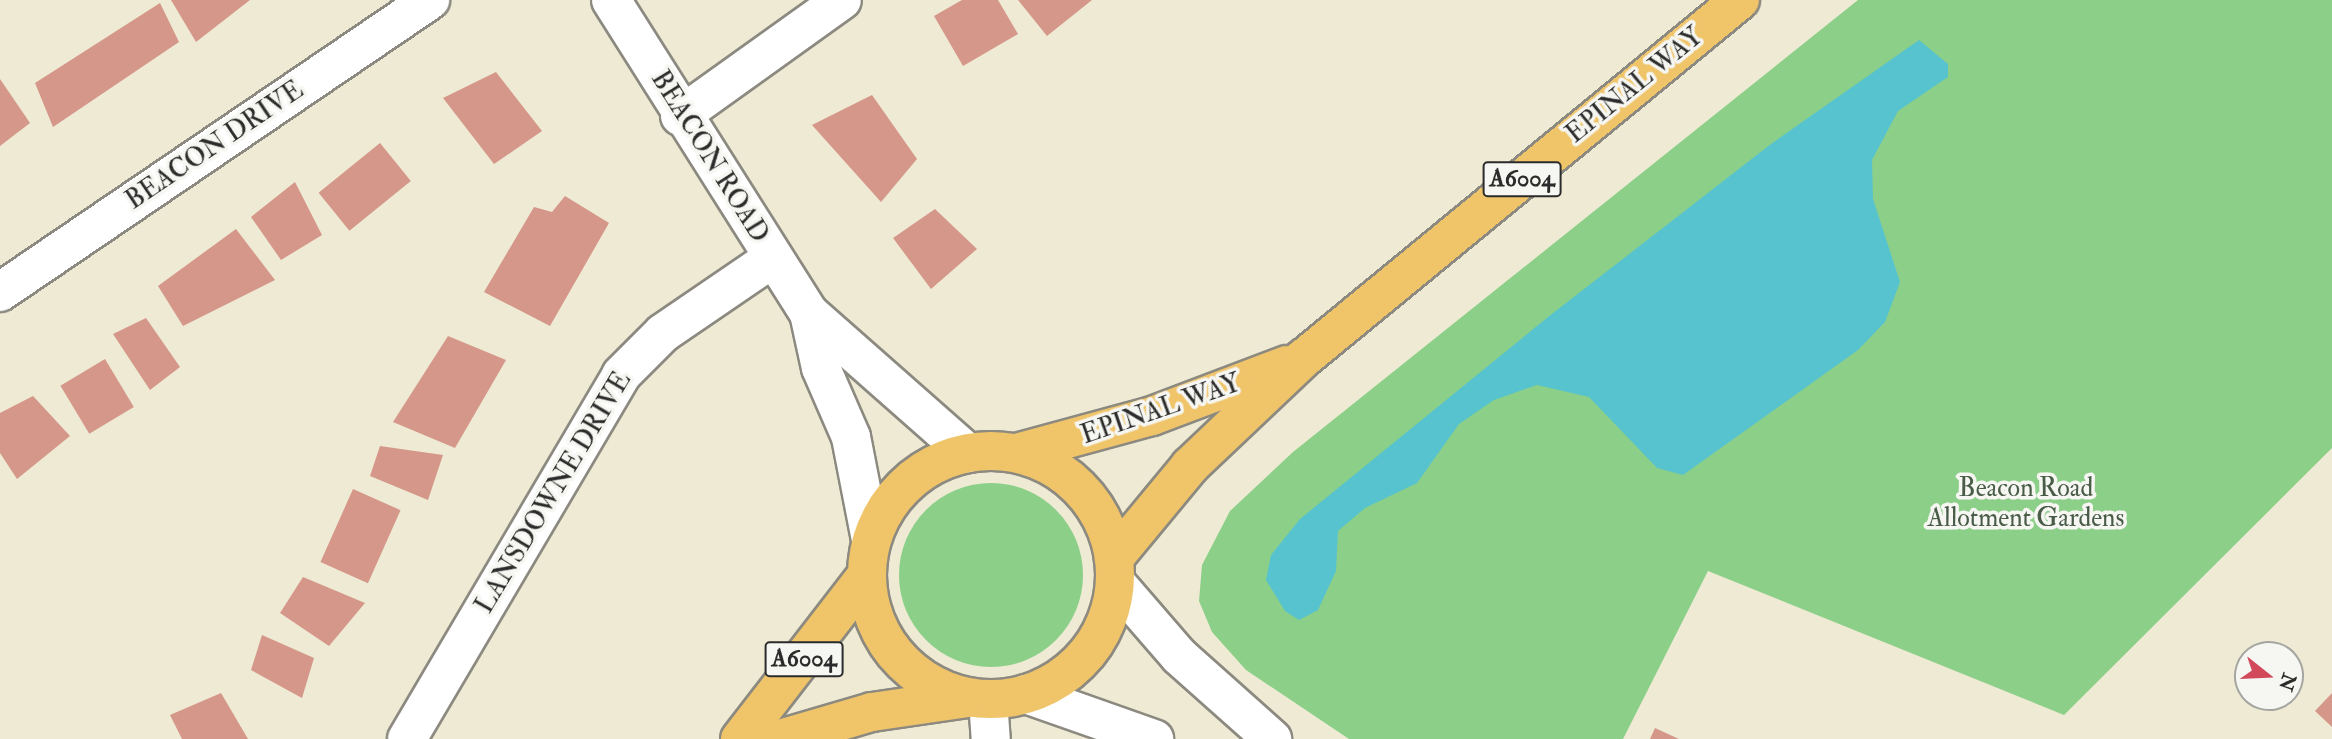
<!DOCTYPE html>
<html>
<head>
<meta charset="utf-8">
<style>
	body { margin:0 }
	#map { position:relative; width:2332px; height:739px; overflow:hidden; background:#eeead4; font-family:"IM FELL Double Pica",serif }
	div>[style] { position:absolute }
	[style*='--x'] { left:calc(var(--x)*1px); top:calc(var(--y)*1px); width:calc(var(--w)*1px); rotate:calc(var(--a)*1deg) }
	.green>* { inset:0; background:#8ccf88 }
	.round { border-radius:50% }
	.water>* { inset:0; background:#57c3cf }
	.building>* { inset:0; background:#d59789; transform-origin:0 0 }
	.roads { filter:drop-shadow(2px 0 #8c8a80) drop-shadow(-2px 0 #8c8a80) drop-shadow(0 2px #8c8a80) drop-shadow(0 -2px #8c8a80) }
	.minor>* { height:38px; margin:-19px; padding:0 19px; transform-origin:19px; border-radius:19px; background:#fff }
	.major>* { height:38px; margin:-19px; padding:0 19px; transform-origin:19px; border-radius:19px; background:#f0c469 }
	.major>.ring { margin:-19px; padding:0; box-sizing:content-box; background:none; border:38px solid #f0c469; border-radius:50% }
	span { translate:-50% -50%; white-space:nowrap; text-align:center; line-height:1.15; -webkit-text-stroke:7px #f6f6f2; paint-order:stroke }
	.shield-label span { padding:2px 5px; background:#f6f6f2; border:2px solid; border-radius:5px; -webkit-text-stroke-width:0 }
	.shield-label { font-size:24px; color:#2b2b2b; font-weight:700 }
	.street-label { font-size:26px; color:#2b2b2b }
	.park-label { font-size:26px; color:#485c47 }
	.north { position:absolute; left:2234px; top:641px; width:70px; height:70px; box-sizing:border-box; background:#f6f6f2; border:2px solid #a5a5a2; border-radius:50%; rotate:108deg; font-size:19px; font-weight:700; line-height:28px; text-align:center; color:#2b2b2b }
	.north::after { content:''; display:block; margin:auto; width:24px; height:32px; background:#d1495b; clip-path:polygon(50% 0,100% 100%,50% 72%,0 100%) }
</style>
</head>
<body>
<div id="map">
	<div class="green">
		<div style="clip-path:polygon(1858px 0,2332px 0,2332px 448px,2064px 715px,1708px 571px,1623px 739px,1349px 739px,1246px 670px,1212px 632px,1199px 601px,1202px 565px,1230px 511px,1293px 452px)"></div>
		<div class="round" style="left:899px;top:483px;width:184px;height:184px"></div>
	</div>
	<div class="water">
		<div style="clip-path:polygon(1919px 40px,1948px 64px,1948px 77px,1898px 111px,1872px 160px,1873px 199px,1900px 282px,1885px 322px,1858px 350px,1683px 475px,1657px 468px,1589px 397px,1537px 385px,1494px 400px,1459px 424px,1417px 483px,1365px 508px,1338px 531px,1336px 571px,1318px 610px,1299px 620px,1285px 611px,1266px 580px,1271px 555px,1300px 519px,1548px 317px,1771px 144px)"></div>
	</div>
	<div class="building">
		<div style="clip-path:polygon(171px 0,250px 0,196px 42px)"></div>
		<div style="clip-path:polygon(962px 0,998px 0,1018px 34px,963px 66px,934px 16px)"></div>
		<div style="clip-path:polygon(1018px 0,1092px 0,1047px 36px)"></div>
		<div style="clip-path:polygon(160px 3px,179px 42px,53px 127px,35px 83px)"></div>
		<div style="clip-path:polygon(496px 72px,542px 131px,494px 164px,443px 98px)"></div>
		<div style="clip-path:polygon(0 79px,30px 123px,0 146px)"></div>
		<div style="clip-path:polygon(872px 95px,917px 159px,881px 202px,812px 125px)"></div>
		<div style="left:380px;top:143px;width:49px;height:79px;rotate:51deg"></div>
		<div style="clip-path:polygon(295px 182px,322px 235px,281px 260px,251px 217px)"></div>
		<div style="clip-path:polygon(565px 196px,609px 223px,550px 326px,484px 292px,534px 207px,552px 212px)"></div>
		<div style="clip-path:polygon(935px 209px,977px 249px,931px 289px,893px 238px)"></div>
		<div style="clip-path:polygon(236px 229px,275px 280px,183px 326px,158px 286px)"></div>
		<div style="clip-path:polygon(146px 318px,180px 367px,150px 390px,113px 334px)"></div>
		<div style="clip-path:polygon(448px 336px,506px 360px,455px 448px,393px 422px)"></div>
		<div style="left:105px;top:359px;width:56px;height:52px;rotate:59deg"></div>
		<div style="clip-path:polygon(33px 396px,70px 436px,17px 479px,0 453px,0 413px)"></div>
		<div style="clip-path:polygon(380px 446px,443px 455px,428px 500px,370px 476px)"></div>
		<div style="left:353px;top:489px;width:52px;height:80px;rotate:24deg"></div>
		<div style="clip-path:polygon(303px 577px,365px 603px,329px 646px,280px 613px)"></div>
		<div style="clip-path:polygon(262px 635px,314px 658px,302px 698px,251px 670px)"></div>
		<div style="clip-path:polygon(221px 693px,248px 739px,182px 739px,170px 715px)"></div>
		<div style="clip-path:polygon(2332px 693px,2332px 727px,2315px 711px)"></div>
		<div style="clip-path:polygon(1655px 728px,1679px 739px,1650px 739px)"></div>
	</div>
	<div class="roads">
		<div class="minor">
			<div style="--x:611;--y:0;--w:370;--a:57.7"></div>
			<div style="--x:809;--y:313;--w:212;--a:41.4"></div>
			<div style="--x:680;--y:116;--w:199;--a:-35.6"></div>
			<div style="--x:0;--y:292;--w:520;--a:-34.18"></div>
			<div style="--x:809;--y:313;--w:56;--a:77.7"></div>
			<div style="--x:821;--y:368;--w:75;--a:66.5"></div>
			<div style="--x:851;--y:437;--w:105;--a:79"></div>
			<div style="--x:1115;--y:582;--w:98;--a:49.1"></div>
			<div style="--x:1179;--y:656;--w:125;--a:41.7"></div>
			<div style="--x:1026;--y:694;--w:136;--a:19.4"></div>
			<div style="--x:988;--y:700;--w:39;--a:86"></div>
			<div style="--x:407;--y:739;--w:422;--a:-59.5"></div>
			<div style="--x:621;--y:375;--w:59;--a:-45"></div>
			<div style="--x:663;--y:333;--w:133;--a:-34.3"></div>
		</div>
		<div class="major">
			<div class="ring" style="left:867px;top:451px;width:210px;height:210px"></div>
			<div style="--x:1016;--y:453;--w:141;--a:-15.2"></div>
			<div style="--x:1152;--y:416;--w:144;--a:-20.7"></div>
			<div style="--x:1114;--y:558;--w:119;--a:-50.4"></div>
			<div style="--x:1190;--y:466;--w:157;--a:-43.5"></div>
			<div style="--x:1304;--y:358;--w:564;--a:-39.39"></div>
			<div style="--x:740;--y:739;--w:206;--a:-52.3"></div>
			<div style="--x:780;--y:739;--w:96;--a:-16.4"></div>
			<div style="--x:872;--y:712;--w:97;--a:-8.3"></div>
		</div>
	</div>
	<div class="shield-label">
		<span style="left:1522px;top:179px">A6004</span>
		<span style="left:804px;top:659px">A6004</span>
	</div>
	<div class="street-label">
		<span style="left:1635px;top:86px;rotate:-39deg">EPINAL WAY</span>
		<span style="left:215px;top:146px;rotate:-34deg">BEACON DRIVE</span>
		<span style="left:709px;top:157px;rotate:58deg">BEACON ROAD</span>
		<span style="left:1161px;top:410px;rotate:-19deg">EPINAL WAY</span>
		<span style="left:554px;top:493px;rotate:-59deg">LANSDOWNE DRIVE</span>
	</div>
	<div class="park-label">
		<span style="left:2026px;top:504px">Beacon Road<br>Allotment Gardens</span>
	</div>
	<div class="north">N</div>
</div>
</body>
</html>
